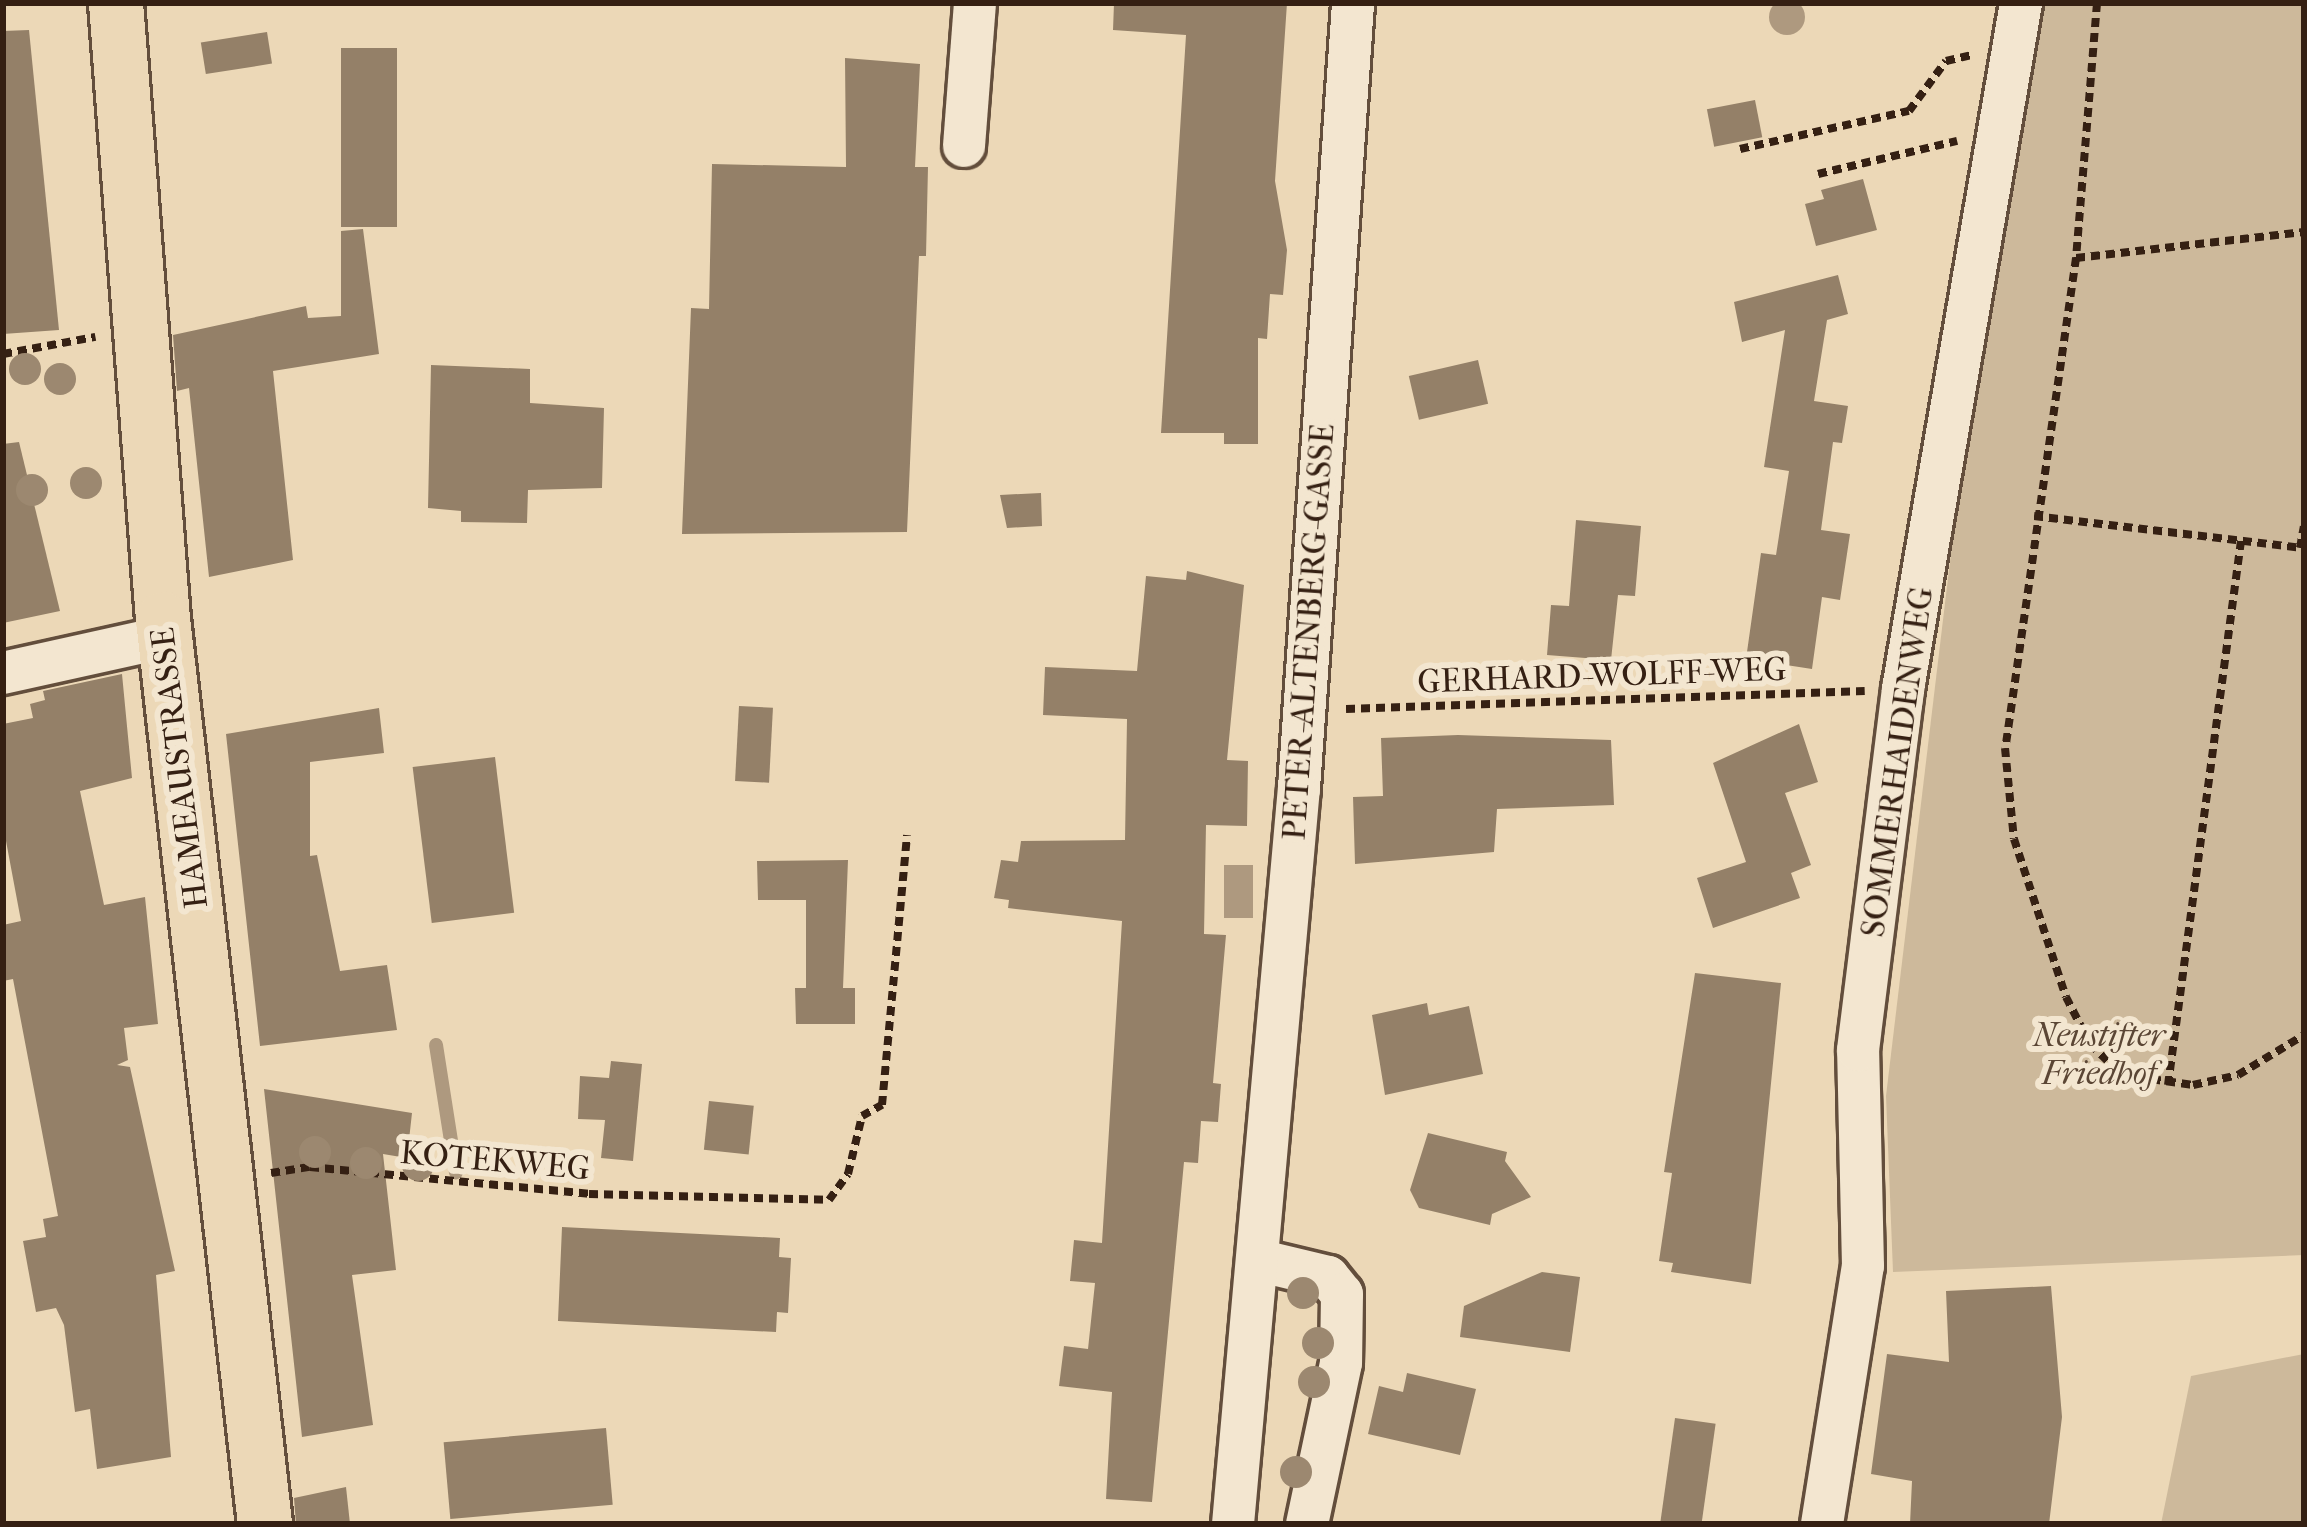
<!DOCTYPE html>
<html>
<head>
<meta charset="utf-8">
<style>
	body { margin:0 }
	#map { position:relative; width:2307px; height:1527px; overflow:hidden; background:#ecd8b7; font-family:"IM FELL French Canon",serif }
	div>[style] { position:absolute }
	[style*='--x'] { left:calc(var(--x)*1px); top:calc(var(--y)*1px); width:calc(var(--w)*1px); rotate:calc(var(--a)*1deg) }
	.green>* { inset:0; background:#cdb99b }
	.water>* { inset:0; background:#ae997f; transform-origin:0 0 }
	.round { border-radius:50% }
	.stream>* { height:14px; margin:-7px; padding:0 7px; transform-origin:7px; border-radius:7px; background:#ae997f }
	.building>* { inset:0; background:#948068; transform-origin:0 0 }
	.path>* { height:8px; margin-top:-4px; transform-origin:0; background:repeating-linear-gradient(90deg,#352013 0 9px,transparent 0 15px) }
	.roads { filter:drop-shadow(3px 0 #634e3c) drop-shadow(-3px 0 #634e3c) drop-shadow(0 3px #634e3c) drop-shadow(0 -3px #634e3c) }
	.minor>* { height:42px; margin:-21px; padding:0 21px; transform-origin:21px; border-radius:21px; background:#f3e6d0 }
	.major>* { height:54px; margin:-27px; padding:0 27px; transform-origin:27px; border-radius:27px; background:#ecd8b7 }
	.trees>* { width:32px; height:32px; margin:-16px; border-radius:50%; background:#9c8870 }
	span { translate:-50% -50%; white-space:nowrap; text-align:center; line-height:1.15; -webkit-text-stroke:12px #f3e6d0; paint-order:stroke }
	.street-label { font-size:33px; color:#352013 }
	.park-label { font-size:33px; color:#5b4635; font-style:italic }
	.frame { position:absolute; inset:0; border:6px solid #352013; pointer-events:none }
</style>
</head>
<body>
<div id="map">
	<div class="green">
		<div style="clip-path:polygon(2044px 3px,2304px 3px,2304px 1255px,1893px 1272px,1886px 1096px,1957px 503px)"></div>
		<div style="clip-path:polygon(2304px 1354px,2304px 1524px,2161px 1524px,2191px 1376px)"></div>
	</div>
	<div class="water">
		<div class="round" style="left:1769px;top:-1px;width:36px;height:36px"></div>
		<div style="left:1224px;top:865px;width:29px;height:53px"></div>
	</div>
	<div class="stream">
		<div style="--x:436;--y:1045;--w:129;--a:81.1"></div>
	</div>
	<div class="building">
		<div style="clip-path:polygon(1114px 3px,1287px 3px,1275px 181px,1287px 250px,1283px 295px,1270px 294px,1267px 339px,1258px 338px,1258px 444px,1224px 444px,1224px 433px,1161px 433px,1186px 35px,1113px 30px)"></div>
		<div style="clip-path:polygon(29px 30px,59px 330px,3px 334px,3px 31px)"></div>
		<div style="left:267px;top:32px;width:32px;height:67px;rotate:81deg"></div>
		<div style="left:341px;top:48px;width:56px;height:179px"></div>
		<div style="clip-path:polygon(845px 58px,920px 64px,915px 167px,928px 167px,926px 256px,919px 256px,907px 532px,682px 534px,691px 308px,709px 309px,712px 164px,846px 167px)"></div>
		<div style="left:1755px;top:100px;width:38px;height:49px;rotate:79deg"></div>
		<div style="clip-path:polygon(1863px 179px,1877px 230px,1816px 246px,1805px 204px,1824px 199px,1821px 190px)"></div>
		<div style="clip-path:polygon(363px 229px,379px 354px,273px 371px,293px 560px,209px 577px,189px 388px,177px 391px,173px 335px,306px 306px,308px 318px,341px 316px,341px 231px)"></div>
		<div style="clip-path:polygon(1838px 275px,1848px 314px,1827px 320px,1814px 401px,1848px 406px,1842px 443px,1833px 442px,1821px 530px,1850px 534px,1840px 600px,1822px 597px,1812px 669px,1746px 659px,1761px 553px,1776px 555px,1789px 471px,1764px 467px,1785px 330px,1742px 342px,1734px 302px)"></div>
		<div style="left:1478px;top:360px;width:45px;height:71px;rotate:77deg"></div>
		<div style="clip-path:polygon(431px 365px,530px 369px,530px 403px,604px 408px,602px 488px,528px 490px,527px 523px,461px 522px,461px 511px,428px 508px)"></div>
		<div style="clip-path:polygon(19px 442px,60px 611px,3px 623px,3px 444px)"></div>
		<div style="clip-path:polygon(1041px 493px,1042px 526px,1007px 528px,1000px 495px)"></div>
		<div style="clip-path:polygon(1576px 520px,1641px 526px,1635px 596px,1618px 595px,1611px 660px,1547px 655px,1551px 605px,1569px 606px)"></div>
		<div style="clip-path:polygon(1187px 571px,1244px 585px,1227px 760px,1248px 761px,1247px 826px,1206px 825px,1204px 934px,1226px 935px,1213px 1083px,1221px 1084px,1218px 1122px,1201px 1121px,1198px 1163px,1184px 1162px,1152px 1502px,1106px 1499px,1112px 1392px,1059px 1386px,1064px 1346px,1088px 1349px,1095px 1283px,1070px 1281px,1074px 1240px,1102px 1243px,1122px 921px,1008px 908px,1009px 900px,994px 898px,1001px 860px,1018px 862px,1021px 841px,1125px 840px,1127px 719px,1043px 715px,1045px 667px,1137px 671px,1146px 576px,1186px 580px)"></div>
		<div style="clip-path:polygon(122px 674px,132px 778px,80px 791px,104px 905px,145px 897px,158px 1024px,124px 1028px,128px 1060px,117px 1065px,130px 1067px,175px 1271px,156px 1275px,171px 1457px,97px 1469px,90px 1409px,75px 1412px,64px 1325px,56px 1308px,36px 1312px,23px 1241px,46px 1237px,43px 1219px,58px 1216px,13px 979px,3px 981px,3px 925px,21px 921px,3px 825px,3px 724px,33px 718px,30px 704px,45px 700px,43px 691px)"></div>
		<div style="left:739px;top:706px;width:34px;height:75px;rotate:3deg"></div>
		<div style="clip-path:polygon(379px 708px,384px 753px,310px 762px,310px 856px,317px 855px,340px 971px,387px 965px,397px 1030px,260px 1046px,226px 734px)"></div>
		<div style="clip-path:polygon(1799px 724px,1818px 782px,1785px 793px,1811px 865px,1791px 873px,1800px 898px,1713px 928px,1697px 878px,1746px 862px,1713px 763px)"></div>
		<div style="clip-path:polygon(1458px 735px,1611px 740px,1614px 805px,1497px 809px,1494px 852px,1355px 864px,1353px 797px,1383px 796px,1381px 738px)"></div>
		<div style="left:495px;top:757px;width:157px;height:83px;rotate:83deg"></div>
		<div style="clip-path:polygon(848px 860px,843px 988px,855px 988px,855px 1024px,796px 1024px,795px 988px,806px 988px,806px 900px,758px 900px,757px 861px)"></div>
		<div style="clip-path:polygon(1695px 973px,1781px 983px,1751px 1284px,1671px 1272px,1673px 1263px,1659px 1261px,1672px 1173px,1664px 1172px)"></div>
		<div style="clip-path:polygon(1427px 1003px,1429px 1015px,1469px 1006px,1483px 1074px,1385px 1095px,1372px 1015px)"></div>
		<div style="clip-path:polygon(611px 1061px,642px 1064px,633px 1161px,601px 1158px,605px 1120px,578px 1119px,580px 1076px,609px 1078px)"></div>
		<div style="clip-path:polygon(264px 1089px,412px 1113px,407px 1158px,383px 1154px,396px 1270px,352px 1275px,373px 1425px,302px 1437px)"></div>
		<div style="left:709px;top:1101px;width:45px;height:49px;rotate:6deg"></div>
		<div style="clip-path:polygon(1428px 1133px,1507px 1152px,1505px 1161px,1531px 1197px,1492px 1214px,1490px 1225px,1419px 1208px,1410px 1190px)"></div>
		<div style="clip-path:polygon(562px 1227px,780px 1238px,779px 1257px,791px 1258px,788px 1313px,777px 1312px,776px 1332px,558px 1321px)"></div>
		<div style="clip-path:polygon(1542px 1272px,1580px 1277px,1570px 1352px,1460px 1337px,1464px 1306px)"></div>
		<div style="clip-path:polygon(2051px 1286px,2062px 1417px,2049px 1524px,1910px 1524px,1912px 1481px,1871px 1474px,1887px 1354px,1949px 1362px,1946px 1291px)"></div>
		<div style="clip-path:polygon(1407px 1373px,1476px 1389px,1460px 1455px,1368px 1434px,1379px 1386px,1403px 1392px)"></div>
		<div style="left:1675px;top:1418px;width:41px;height:107px;rotate:8deg"></div>
		<div style="left:606px;top:1428px;width:77px;height:163px;rotate:85deg"></div>
		<div style="clip-path:polygon(346px 1487px,350px 1524px,296px 1524px,294px 1498px)"></div>
	</div>
	<div class="path">
		<div style="--x:2097;--y:3;--w:256;--a:94.7"></div>
		<div style="--x:2076;--y:258;--w:495;--a:98.2"></div>
		<div style="--x:2005;--y:748;--w:91;--a:84.4"></div>
		<div style="--x:2014;--y:839;--w:166;--a:71.8"></div>
		<div style="--x:2066;--y:997;--w:53;--a:62.9"></div>
		<div style="--x:2090;--y:1044;--w:45;--a:44.1"></div>
		<div style="--x:2122;--y:1075;--w:72;--a:8"></div>
		<div style="--x:2193;--y:1085;--w:46;--a:-12.5"></div>
		<div style="--x:2238;--y:1075;--w:77;--a:-31.2"></div>
		<div style="--x:1740;--y:149;--w:173;--a:-12.7"></div>
		<div style="--x:1909;--y:111;--w:62;--a:-53.5"></div>
		<div style="--x:1946;--y:61;--w:27;--a:-13"></div>
		<div style="--x:1818;--y:174;--w:143;--a:-13.4"></div>
		<div style="--x:2076;--y:258;--w:229;--a:-6.5"></div>
		<div style="--x:3;--y:354;--w:94;--a:-10.5"></div>
		<div style="--x:2034;--y:516;--w:272;--a:6.8"></div>
		<div style="--x:2300;--y:548;--w:22;--a:-80"></div>
		<div style="--x:1346;--y:709;--w:519;--a:-1.99"></div>
		<div style="--x:2168;--y:1085;--w:549;--a:-82.36"></div>
		<div style="--x:271;--y:1173;--w:39;--a:-9"></div>
		<div style="--x:310;--y:1167;--w:280;--a:5.5"></div>
		<div style="--x:589;--y:1194;--w:240;--a:1.4"></div>
		<div style="--x:829;--y:1200;--w:32;--a:-54"></div>
		<div style="--x:848;--y:1174;--w:60;--a:-76.4"></div>
		<div style="--x:862;--y:1116;--w:23;--a:-29"></div>
		<div style="--x:882;--y:1105;--w:271;--a:-84.7"></div>
	</div>
	<div class="roads">
		<div class="minor">
			<div style="--x:964;--y:146;--w:143;--a:-85.6"></div>
			<div style="--x:3;--y:673;--w:166;--a:-12.5"></div>
			<div style="--x:1257;--y:1260;--w:73;--a:13.5"></div>
			<div style="--x:1328;--y:1277;--w:22;--a:51"></div>
			<div style="--x:1342;--y:1294;--w:69;--a:90.8"></div>
			<div style="--x:1341;--y:1363;--w:165;--a:101.9"></div>
			<div style="--x:1233;--y:1524;--w:739;--a:-84.88"></div>
			<div style="--x:1299;--y:788;--w:787;--a:-86.06"></div>
			<div style="--x:1822;--y:1524;--w:261;--a:-81"></div>
			<div style="--x:1863;--y:1266;--w:216;--a:-91.3"></div>
			<div style="--x:1858;--y:1050;--w:364;--a:-82.9"></div>
			<div style="--x:1903;--y:689;--w:696;--a:-80.24"></div>
		</div>
		<div class="major">
			<div style="--x:116;--y:3;--w:618;--a:85.64"></div>
			<div style="--x:163;--y:619;--w:911;--a:83.57"></div>
		</div>
	</div>
	<div class="trees">
		<div style="left:25px;top:369px"></div>
		<div style="left:60px;top:379px"></div>
		<div style="left:86px;top:483px"></div>
		<div style="left:32px;top:490px"></div>
		<div style="left:315px;top:1152px"></div>
		<div style="left:366px;top:1163px"></div>
		<div style="left:418px;top:1165px"></div>
		<div style="left:1303px;top:1293px"></div>
		<div style="left:1318px;top:1343px"></div>
		<div style="left:1314px;top:1382px"></div>
		<div style="left:1296px;top:1472px"></div>
	</div>
	<div class="street-label">
		<span style="left:1309px;top:632px;rotate:-86deg">PETER-ALTENBERG-GASSE</span>
		<span style="left:1602px;top:676px;rotate:-2deg">GERHARD-WOLFF-WEG</span>
		<span style="left:1898px;top:762px;rotate:-82deg">SOMMERHAIDENWEG</span>
		<span style="left:180px;top:768px;rotate:-97deg">HAMEAUSTRASSE</span>
		<span style="left:495px;top:1161px;rotate:5deg">KOTEKWEG</span>
	</div>
	<div class="park-label">
		<span style="left:2099px;top:1055px">Neustifter<br>Friedhof</span>
	</div>
	<div class="frame"></div>
</div>
</body>
</html>
